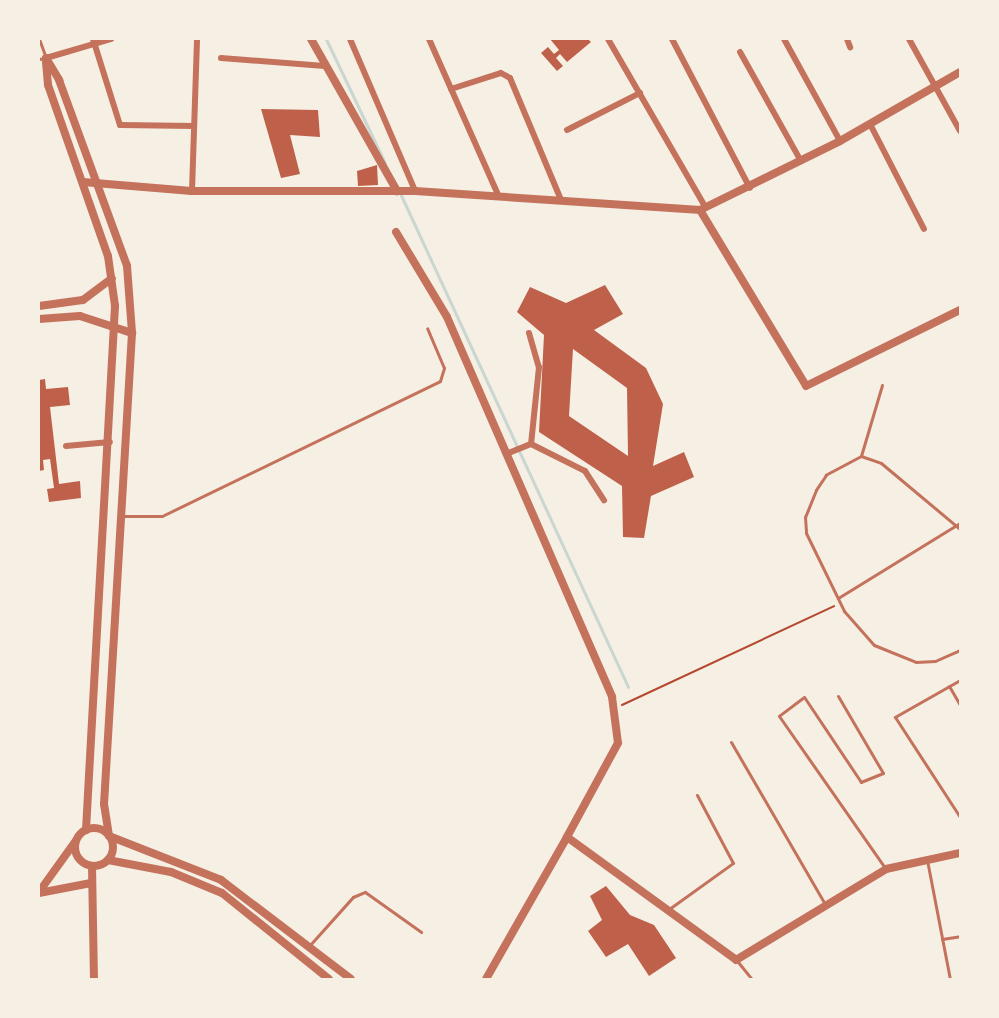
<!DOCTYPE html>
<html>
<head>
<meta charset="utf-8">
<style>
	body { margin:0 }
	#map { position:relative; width:999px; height:1018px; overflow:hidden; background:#f6efe4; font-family:"Titillium Web",sans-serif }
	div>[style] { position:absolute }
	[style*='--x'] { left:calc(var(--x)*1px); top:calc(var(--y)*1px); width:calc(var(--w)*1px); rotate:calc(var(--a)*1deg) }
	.stream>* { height:3px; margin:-1.5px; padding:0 1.5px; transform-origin:1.5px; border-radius:1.5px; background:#c9d6d2 }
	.building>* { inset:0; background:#bf614a }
	.path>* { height:2px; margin:-1px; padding:0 1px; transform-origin:1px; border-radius:1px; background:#b5482f }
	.service>* { height:3px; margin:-1.5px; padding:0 1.5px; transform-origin:1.5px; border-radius:1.5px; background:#c5725c }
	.minor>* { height:6px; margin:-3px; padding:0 3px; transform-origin:3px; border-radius:3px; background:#c5725c }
	.tertiary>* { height:8px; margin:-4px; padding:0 4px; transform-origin:4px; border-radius:4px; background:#c5725c }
	.tertiary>.ring { margin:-4px; padding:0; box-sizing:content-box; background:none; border:8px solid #c5725c; border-radius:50% }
	span { translate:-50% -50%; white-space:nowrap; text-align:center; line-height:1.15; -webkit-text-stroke:4.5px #f6efe4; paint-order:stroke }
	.frame { position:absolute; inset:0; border:40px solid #f6efe4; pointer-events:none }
</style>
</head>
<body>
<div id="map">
	<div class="stream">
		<div style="--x:326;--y:39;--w:137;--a:64.6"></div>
		<div style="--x:400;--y:193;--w:544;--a:65.22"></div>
	</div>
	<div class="building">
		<div style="clip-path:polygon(550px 39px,588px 39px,591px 42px,567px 62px,560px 54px,556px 58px,563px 66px,557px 71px,541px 53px,548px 47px,554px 54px,559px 50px)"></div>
		<div style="clip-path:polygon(261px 109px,318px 110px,320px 137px,290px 135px,300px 174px,281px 178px)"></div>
		<div style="clip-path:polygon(377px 165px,378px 185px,358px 186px,357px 171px)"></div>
		<div style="clip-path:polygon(evenodd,605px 285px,623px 314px,594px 330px,646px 368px,663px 404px,653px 466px,684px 452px,694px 477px,651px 496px,644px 538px,623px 537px,622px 486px,539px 432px,544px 335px,517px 312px,530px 287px,566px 303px,605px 285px,573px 349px,627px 388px,628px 456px,569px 416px,573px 349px)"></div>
		<div style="clip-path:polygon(45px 379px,46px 389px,68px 387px,70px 405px,50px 407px,59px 484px,80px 481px,81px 498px,49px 502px,47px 489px,54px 488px,50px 459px,43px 460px,44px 470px,39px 471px,39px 380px)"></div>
		<div style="clip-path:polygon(606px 886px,630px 915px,654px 925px,676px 958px,649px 976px,628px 944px,606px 957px,588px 931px,602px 920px,590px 896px)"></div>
	</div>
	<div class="path">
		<div style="--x:622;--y:705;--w:234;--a:-25"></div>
	</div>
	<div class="service">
		<div style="--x:39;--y:59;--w:7;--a:-8"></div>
		<div style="--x:46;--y:58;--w:20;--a:-110"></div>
		<div style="--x:882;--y:385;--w:74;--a:106.5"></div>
		<div style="--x:861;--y:456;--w:40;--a:152"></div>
		<div style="--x:826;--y:475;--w:18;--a:124"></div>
		<div style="--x:816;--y:490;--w:29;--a:112"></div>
		<div style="--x:805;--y:517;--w:16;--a:86"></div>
		<div style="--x:806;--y:533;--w:87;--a:64"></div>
		<div style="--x:844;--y:611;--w:45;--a:48.6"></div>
		<div style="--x:874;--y:645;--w:45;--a:22"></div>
		<div style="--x:916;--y:662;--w:19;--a:-3"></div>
		<div style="--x:935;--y:661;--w:27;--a:-24"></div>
		<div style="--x:861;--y:456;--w:21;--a:19"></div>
		<div style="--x:881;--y:463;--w:103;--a:39.9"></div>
		<div style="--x:123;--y:516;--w:39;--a:0"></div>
		<div style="--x:162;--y:516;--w:309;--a:-25.9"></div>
		<div style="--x:440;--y:381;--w:14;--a:-73"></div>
		<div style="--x:444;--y:368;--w:43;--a:-113"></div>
		<div style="--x:838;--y:598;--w:143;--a:-31.6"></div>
		<div style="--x:960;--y:680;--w:75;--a:150.4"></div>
		<div style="--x:895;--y:717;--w:119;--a:57"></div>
		<div style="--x:949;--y:686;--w:22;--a:60"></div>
		<div style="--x:838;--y:696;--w:89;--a:59.7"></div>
		<div style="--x:883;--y:773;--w:24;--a:158"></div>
		<div style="--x:861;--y:782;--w:102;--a:-123.8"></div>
		<div style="--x:804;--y:697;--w:31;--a:143"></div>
		<div style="--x:779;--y:716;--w:185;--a:55.1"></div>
		<div style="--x:731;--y:742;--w:187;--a:59.9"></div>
		<div style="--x:927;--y:860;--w:121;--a:79.1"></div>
		<div style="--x:669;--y:909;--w:79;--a:-35.7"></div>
		<div style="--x:733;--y:863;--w:77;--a:-117.9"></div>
		<div style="--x:942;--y:939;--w:18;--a:-9"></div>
		<div style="--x:309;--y:946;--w:66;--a:-48.1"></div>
		<div style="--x:353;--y:897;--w:13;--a:-23"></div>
		<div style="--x:365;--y:892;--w:69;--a:35.5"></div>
		<div style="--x:738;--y:962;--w:22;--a:51"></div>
	</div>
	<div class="minor">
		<div style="--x:93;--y:39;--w:90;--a:72.6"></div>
		<div style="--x:120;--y:125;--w:74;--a:0.8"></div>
		<div style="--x:350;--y:39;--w:165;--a:66.8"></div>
		<div style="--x:429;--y:39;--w:171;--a:66.1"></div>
		<div style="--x:608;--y:39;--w:195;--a:59.9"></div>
		<div style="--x:672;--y:39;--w:168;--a:62.4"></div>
		<div style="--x:784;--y:39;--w:116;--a:61.2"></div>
		<div style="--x:847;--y:39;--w:9;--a:69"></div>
		<div style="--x:909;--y:39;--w:105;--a:61"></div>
		<div style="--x:740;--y:52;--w:125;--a:60.8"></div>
		<div style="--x:46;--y:58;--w:68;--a:-16.3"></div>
		<div style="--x:221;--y:58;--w:104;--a:4.4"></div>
		<div style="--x:451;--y:89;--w:52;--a:-17.7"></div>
		<div style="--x:501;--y:73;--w:10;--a:29"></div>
		<div style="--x:510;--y:78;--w:132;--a:67.3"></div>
		<div style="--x:870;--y:124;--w:118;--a:62.8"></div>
		<div style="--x:567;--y:130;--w:82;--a:-26.9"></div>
		<div style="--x:192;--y:191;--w:152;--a:-88.1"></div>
		<div style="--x:529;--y:333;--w:35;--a:74"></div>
		<div style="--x:539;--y:367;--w:77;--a:95.9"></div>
		<div style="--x:66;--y:446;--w:44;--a:-5.2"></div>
		<div style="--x:506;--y:454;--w:27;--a:-22"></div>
		<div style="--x:531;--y:444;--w:60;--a:26.6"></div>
		<div style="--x:585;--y:471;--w:35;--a:57"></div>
	</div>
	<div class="tertiary">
		<div style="--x:311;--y:39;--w:175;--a:60.5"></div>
		<div style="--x:46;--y:58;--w:26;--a:59"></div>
		<div style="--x:59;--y:80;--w:198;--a:69.9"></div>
		<div style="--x:127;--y:266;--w:67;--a:85.7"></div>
		<div style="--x:132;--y:333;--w:472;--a:93.4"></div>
		<div style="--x:104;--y:804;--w:32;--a:81"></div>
		<div style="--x:109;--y:836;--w:120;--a:21.4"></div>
		<div style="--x:221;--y:880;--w:163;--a:37.3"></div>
		<div style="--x:46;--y:62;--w:23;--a:85"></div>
		<div style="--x:48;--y:85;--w:181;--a:70.7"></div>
		<div style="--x:108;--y:256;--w:50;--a:82"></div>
		<div style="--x:115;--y:306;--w:525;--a:93.17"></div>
		<div style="--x:83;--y:182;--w:109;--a:4.7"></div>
		<div style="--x:192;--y:191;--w:223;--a:0"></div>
		<div style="--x:415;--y:191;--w:286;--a:3.8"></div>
		<div style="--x:700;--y:210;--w:156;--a:-26.2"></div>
		<div style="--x:840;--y:141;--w:138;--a:-29.9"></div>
		<div style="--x:700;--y:210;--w:205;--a:58.9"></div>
		<div style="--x:806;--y:386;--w:172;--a:-26.3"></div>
		<div style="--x:396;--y:232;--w:99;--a:59"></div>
		<div style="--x:447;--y:317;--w:414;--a:66.5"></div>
		<div style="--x:612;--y:697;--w:46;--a:82.6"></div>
		<div style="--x:618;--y:743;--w:107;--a:118.5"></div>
		<div style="--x:39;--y:306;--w:44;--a:-7.8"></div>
		<div style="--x:83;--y:300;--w:36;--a:-37"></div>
		<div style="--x:39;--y:319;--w:41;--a:-4.2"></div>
		<div style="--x:80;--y:316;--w:55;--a:18.1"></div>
		<div class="ring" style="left:75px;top:828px;width:30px;height:30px"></div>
		<div style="--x:108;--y:860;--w:64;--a:10.8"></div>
		<div style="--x:171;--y:872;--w:55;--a:22.4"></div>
		<div style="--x:222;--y:893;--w:137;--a:38.8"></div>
		<div style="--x:92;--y:866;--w:113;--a:89"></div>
		<div style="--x:39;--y:892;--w:62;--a:-54.2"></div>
		<div style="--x:39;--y:893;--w:53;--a:-10.9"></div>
		<div style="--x:486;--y:979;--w:163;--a:-60.3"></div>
		<div style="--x:567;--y:837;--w:209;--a:36"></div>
		<div style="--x:736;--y:960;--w:175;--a:-31.2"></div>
		<div style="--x:886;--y:869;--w:76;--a:-12.2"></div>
	</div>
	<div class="frame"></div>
</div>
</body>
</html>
